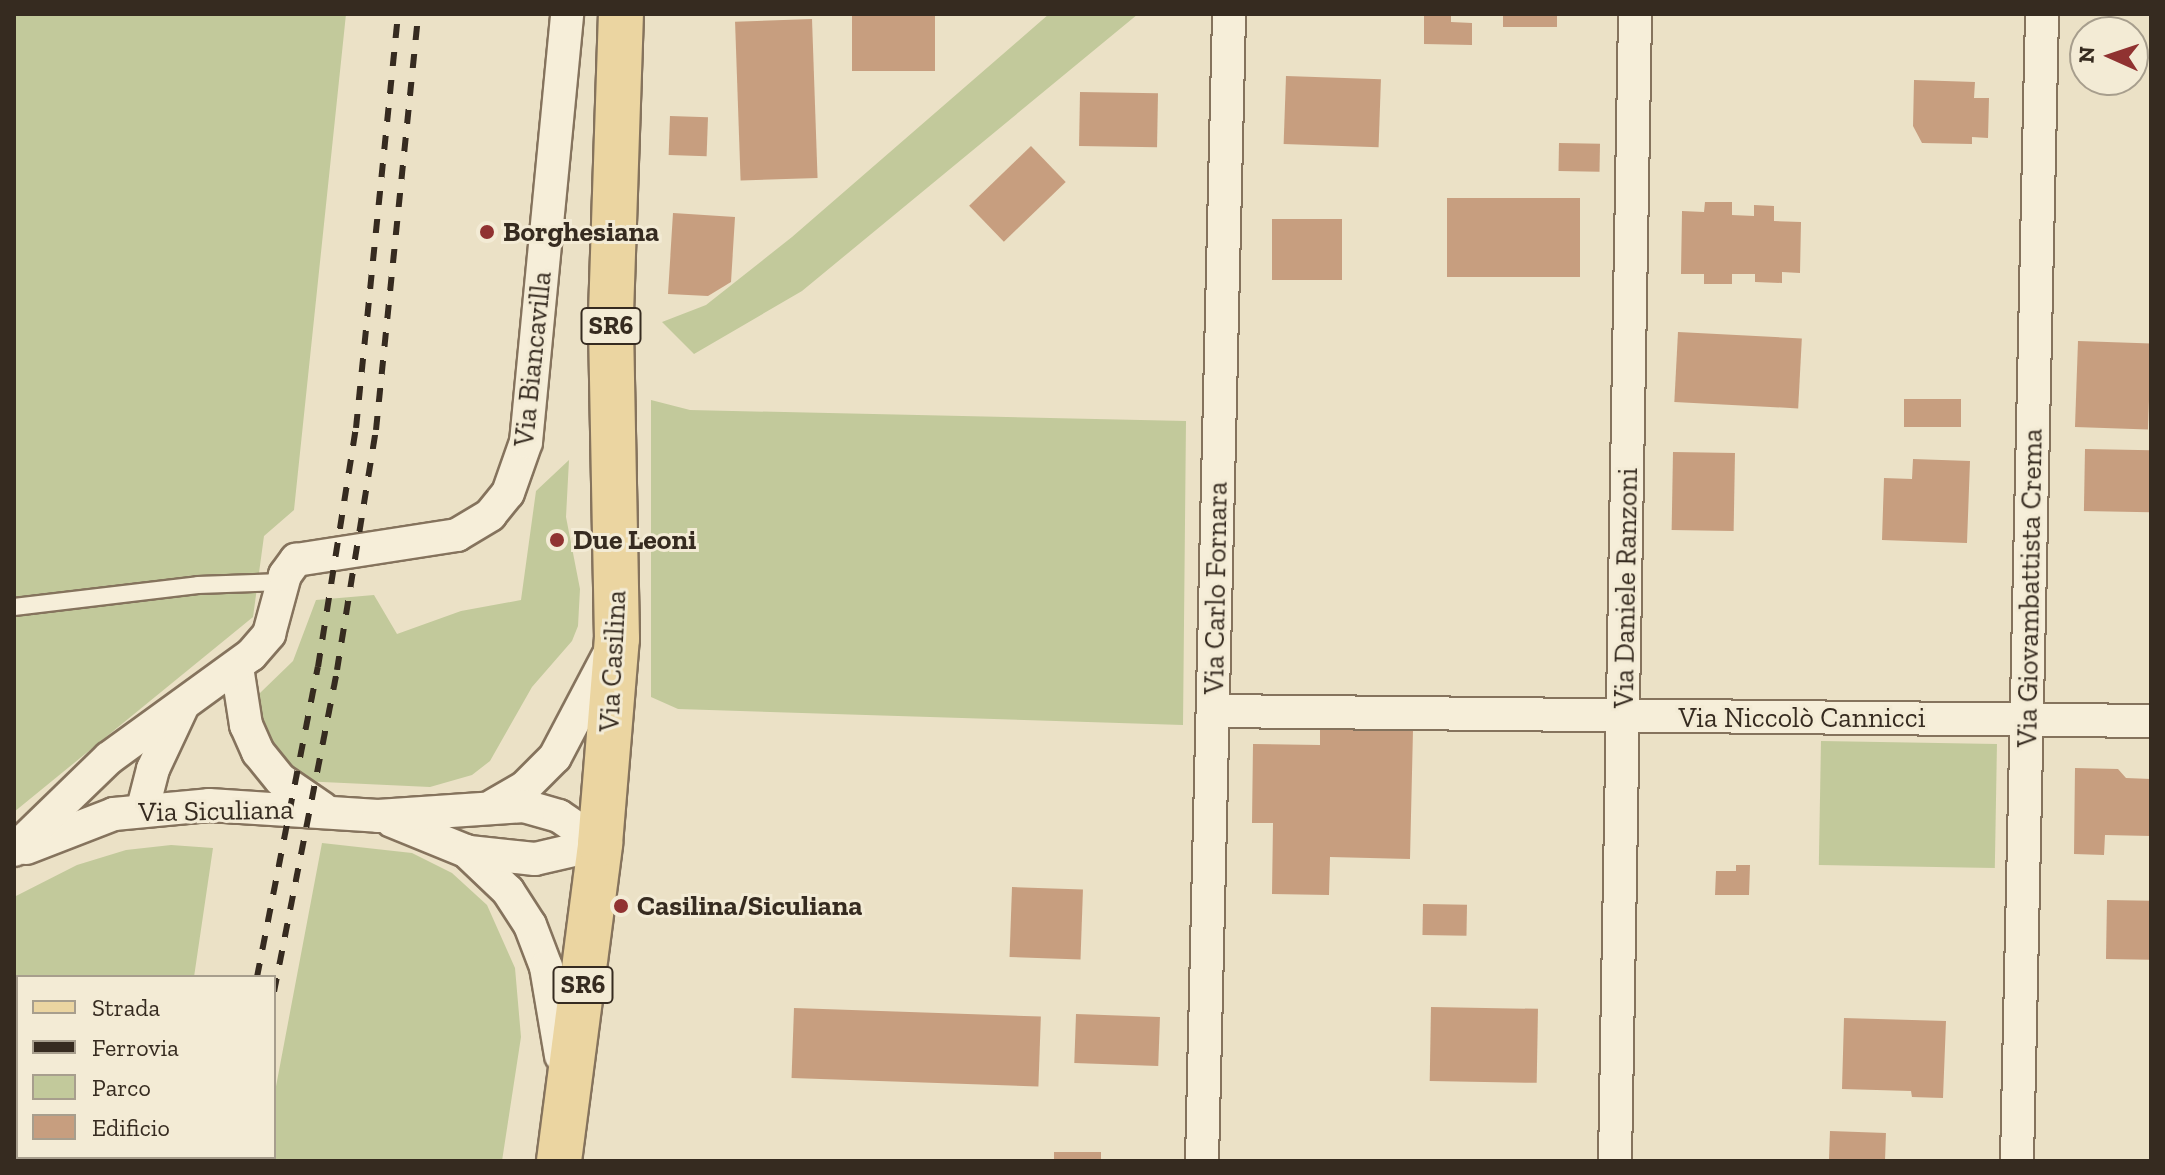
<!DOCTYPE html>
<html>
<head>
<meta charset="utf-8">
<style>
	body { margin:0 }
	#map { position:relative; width:2165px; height:1175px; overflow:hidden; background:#ebe1c6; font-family:"Zilla Slab",serif }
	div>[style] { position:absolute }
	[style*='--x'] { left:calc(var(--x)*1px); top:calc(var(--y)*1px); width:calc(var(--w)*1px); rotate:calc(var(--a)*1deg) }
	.green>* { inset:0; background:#c2c99b; transform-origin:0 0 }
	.building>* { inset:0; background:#c79e7f; transform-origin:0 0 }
	.roads { filter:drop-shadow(2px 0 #85735d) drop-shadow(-2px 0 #85735d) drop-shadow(0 2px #85735d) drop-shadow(0 -2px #85735d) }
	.lane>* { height:16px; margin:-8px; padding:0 8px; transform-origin:8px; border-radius:8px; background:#f6eed9 }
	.street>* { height:32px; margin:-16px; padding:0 16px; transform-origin:16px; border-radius:16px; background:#f6eed9 }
	.primary>* { height:44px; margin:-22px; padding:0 22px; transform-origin:22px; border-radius:22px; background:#ebd5a1 }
	.rail>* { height:6px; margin-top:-3px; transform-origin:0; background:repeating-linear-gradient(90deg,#362b20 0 14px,transparent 0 28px) }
	.dots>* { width:22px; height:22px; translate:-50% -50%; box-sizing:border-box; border:4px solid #f3ebd5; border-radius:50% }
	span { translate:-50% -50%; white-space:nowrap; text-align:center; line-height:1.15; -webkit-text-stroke:6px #f3ebd5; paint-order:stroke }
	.shield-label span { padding:2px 6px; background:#f3ebd5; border:2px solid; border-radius:6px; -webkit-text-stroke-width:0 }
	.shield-label { font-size:26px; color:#362b20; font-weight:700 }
	.poi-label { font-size:28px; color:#362b20; font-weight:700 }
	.left { translate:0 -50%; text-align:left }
	.street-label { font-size:28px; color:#362b20 }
	.frame { position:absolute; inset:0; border:16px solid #362b20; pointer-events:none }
	.legend { position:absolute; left:16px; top:975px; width:260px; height:184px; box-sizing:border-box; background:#f3ebd5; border:2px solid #a79e8d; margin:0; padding:10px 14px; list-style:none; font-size:24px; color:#362b20 }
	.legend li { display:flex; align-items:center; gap:16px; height:40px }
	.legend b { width:40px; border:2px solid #a79e8d }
	.north { position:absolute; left:2069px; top:16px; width:80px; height:80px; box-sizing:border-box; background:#f3ebd5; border:2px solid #a79e8d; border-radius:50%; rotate:273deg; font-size:22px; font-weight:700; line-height:32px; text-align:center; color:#362b20 }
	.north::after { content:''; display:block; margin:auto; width:28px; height:36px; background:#903231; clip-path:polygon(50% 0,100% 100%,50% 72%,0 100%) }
</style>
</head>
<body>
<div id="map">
	<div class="green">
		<div style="clip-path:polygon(14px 14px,346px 14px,294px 510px,264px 536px,253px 617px,14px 812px)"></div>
		<div style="clip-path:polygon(1049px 14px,1138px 14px,802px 291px,694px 354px,662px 322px,706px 305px,792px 237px)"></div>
		<div style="clip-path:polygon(651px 400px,690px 410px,1186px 421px,1183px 725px,678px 709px,651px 697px)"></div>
		<div style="clip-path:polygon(569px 460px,566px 517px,580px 589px,578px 626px,572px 641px,532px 687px,490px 761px,472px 775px,430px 787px,301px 781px,285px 774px,250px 713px,260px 693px,293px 661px,316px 600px,374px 595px,397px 634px,461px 611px,521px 600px,536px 491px)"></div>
		<div style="left:1821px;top:741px;width:176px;height:124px;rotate:1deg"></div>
		<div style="clip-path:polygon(322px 843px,412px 853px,452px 873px,487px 905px,515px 968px,521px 1037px,502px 1161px,266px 1161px,274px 1157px,274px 1097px)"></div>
		<div style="clip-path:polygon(171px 845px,213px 848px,194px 977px,18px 977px,18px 1157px,175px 1157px,175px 1161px,14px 1161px,14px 897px,77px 865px,126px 850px)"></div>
	</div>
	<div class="building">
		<div style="left:852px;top:14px;width:83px;height:57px"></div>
		<div style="clip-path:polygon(1424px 14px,1451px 14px,1451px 22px,1472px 23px,1472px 45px,1424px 44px)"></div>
		<div style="left:1503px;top:14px;width:54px;height:13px"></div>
		<div style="left:812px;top:19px;width:159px;height:77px;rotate:88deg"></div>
		<div style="left:1286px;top:76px;width:95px;height:68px;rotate:2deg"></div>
		<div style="clip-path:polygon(1914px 80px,1975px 82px,1974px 98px,1989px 98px,1988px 138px,1972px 137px,1972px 144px,1922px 143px,1913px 126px)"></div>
		<div style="left:1080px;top:92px;width:78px;height:54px;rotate:1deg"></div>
		<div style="left:670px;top:116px;width:38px;height:39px;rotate:2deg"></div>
		<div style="left:1559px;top:143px;width:41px;height:28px;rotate:1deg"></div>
		<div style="left:1031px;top:146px;width:50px;height:86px;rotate:46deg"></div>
		<div style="left:1447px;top:198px;width:133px;height:79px"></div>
		<div style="clip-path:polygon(1705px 202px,1732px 202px,1732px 215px,1754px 216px,1754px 205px,1774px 206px,1774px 221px,1801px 222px,1800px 273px,1782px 272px,1782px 283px,1755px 282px,1755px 274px,1732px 274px,1732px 284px,1704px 284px,1704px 274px,1681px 274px,1682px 211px,1704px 212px)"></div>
		<div style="clip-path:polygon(673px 213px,735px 217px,731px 282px,708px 296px,668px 294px)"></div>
		<div style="left:1272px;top:219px;width:70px;height:61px"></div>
		<div style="left:1678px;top:332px;width:124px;height:70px;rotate:3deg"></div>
		<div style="left:2078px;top:341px;width:73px;height:86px;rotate:2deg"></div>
		<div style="left:1904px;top:399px;width:57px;height:28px"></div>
		<div style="left:2085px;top:449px;width:66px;height:62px;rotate:1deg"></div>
		<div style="left:1673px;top:452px;width:62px;height:78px;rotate:1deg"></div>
		<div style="clip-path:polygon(1913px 459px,1970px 461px,1967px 543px,1882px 540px,1884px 478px,1912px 479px)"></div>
		<div style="clip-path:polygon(1320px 729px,1413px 730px,1410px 859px,1330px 857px,1329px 895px,1272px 894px,1273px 823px,1252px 823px,1253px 744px,1320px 745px)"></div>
		<div style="clip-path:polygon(2075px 768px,2118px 769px,2126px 778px,2151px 779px,2151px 836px,2105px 835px,2104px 855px,2074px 854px)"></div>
		<div style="clip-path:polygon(1736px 865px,1750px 865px,1749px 895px,1715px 895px,1716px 871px,1736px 871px)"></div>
		<div style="left:1012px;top:887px;width:71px;height:70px;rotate:2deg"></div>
		<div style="left:2107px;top:900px;width:44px;height:59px;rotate:1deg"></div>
		<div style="left:1423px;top:904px;width:44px;height:31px;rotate:1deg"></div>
		<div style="left:1431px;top:1007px;width:107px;height:74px;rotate:1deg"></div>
		<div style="left:794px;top:1008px;width:247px;height:70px;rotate:2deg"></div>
		<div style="left:1076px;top:1014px;width:84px;height:49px;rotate:2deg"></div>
		<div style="clip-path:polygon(1844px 1018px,1946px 1021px,1943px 1098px,1912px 1097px,1911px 1091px,1842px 1089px)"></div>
		<div style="left:1830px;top:1131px;width:56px;height:30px;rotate:2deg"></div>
		<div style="left:1054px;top:1152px;width:47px;height:9px"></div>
	</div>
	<div class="roads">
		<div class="lane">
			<div style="--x:14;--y:607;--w:185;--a:-6.8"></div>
			<div style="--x:198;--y:585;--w:85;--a:-2"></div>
		</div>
		<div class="street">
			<div style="--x:237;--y:667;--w:59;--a:81.2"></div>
			<div style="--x:246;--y:725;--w:30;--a:66"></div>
			<div style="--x:258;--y:752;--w:36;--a:51"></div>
			<div style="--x:281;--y:780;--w:50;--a:34.3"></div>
			<div style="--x:1214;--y:711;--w:937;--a:0.61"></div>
			<div style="--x:494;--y:805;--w:36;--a:-30"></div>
			<div style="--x:525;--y:787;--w:42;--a:-45"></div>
			<div style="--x:555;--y:757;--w:114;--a:-62.3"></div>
			<div style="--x:143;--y:808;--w:40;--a:-75.6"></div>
			<div style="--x:153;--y:769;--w:68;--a:-64.9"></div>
			<div style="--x:392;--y:821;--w:80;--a:22.1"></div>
			<div style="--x:466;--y:851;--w:58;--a:43.6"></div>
			<div style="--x:508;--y:891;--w:40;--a:57.1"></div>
			<div style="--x:530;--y:925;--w:45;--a:69.1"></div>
			<div style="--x:546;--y:967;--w:90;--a:80.4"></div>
			<div style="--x:26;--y:848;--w:94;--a:-21.1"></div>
			<div style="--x:114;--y:814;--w:95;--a:-5.4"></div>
			<div style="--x:209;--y:805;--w:169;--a:3.7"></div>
			<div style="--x:378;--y:816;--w:146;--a:-3.9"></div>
			<div style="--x:524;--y:806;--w:36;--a:16"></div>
			<div style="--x:559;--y:816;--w:50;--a:34.3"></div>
			<div style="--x:14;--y:850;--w:132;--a:-44.1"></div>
			<div style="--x:109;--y:758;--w:175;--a:-36"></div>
			<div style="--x:251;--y:655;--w:28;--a:-49"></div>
			<div style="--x:269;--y:634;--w:61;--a:-74.8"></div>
			<div style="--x:285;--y:575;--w:19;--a:-54"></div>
			<div style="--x:296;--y:560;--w:163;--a:-8.8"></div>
			<div style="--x:457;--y:535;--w:39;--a:-31"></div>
			<div style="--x:490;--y:515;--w:28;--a:-51"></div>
			<div style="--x:508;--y:493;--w:54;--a:-70.6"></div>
			<div style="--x:526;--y:442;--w:430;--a:-84.5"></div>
			<div style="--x:469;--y:852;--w:66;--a:6.1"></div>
			<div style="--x:535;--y:859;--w:67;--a:-13"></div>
			<div style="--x:1202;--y:1161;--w:1147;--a:-88.65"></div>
			<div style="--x:1615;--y:1161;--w:1147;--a:-89"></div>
			<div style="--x:2017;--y:1161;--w:1147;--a:-88.75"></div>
		</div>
		<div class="primary">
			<div style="--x:559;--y:1161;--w:320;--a:-82.6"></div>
			<div style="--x:600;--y:844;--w:206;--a:-85.3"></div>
			<div style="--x:617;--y:639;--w:325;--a:-91.1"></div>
			<div style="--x:611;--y:314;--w:300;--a:-88.1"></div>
		</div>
	</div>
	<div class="rail">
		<div style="--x:257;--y:977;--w:316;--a:-78.9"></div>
		<div style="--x:318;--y:667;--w:242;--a:-81"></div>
		<div style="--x:356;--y:428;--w:416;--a:-84.2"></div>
		<div style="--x:274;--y:992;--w:328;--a:-78.9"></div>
		<div style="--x:337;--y:670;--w:243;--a:-80.8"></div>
		<div style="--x:376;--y:430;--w:418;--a:-84.2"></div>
		<div style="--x:227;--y:1161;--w:4;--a:-76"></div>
		<div style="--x:248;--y:1161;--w:4;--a:-90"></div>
	</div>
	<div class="dots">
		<div style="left:487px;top:232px;background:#903231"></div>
		<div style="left:557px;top:540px;background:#903231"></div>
		<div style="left:621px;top:906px;background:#903231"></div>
	</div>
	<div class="shield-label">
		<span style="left:611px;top:326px">SR6</span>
		<span style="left:583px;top:985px">SR6</span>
	</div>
	<div class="poi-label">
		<span class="left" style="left:503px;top:232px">Borghesiana</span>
		<span class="left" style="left:573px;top:540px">Due Leoni</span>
		<span class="left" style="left:637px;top:906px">Casilina/Siculiana</span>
	</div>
	<div class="street-label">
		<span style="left:533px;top:359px;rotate:-84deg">Via Biancavilla</span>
		<span style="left:1216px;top:588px;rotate:-89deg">Via Carlo Fornara</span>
		<span style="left:1626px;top:588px;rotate:-89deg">Via Daniele Ranzoni</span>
		<span style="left:2030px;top:588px;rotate:-89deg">Via Giovambattista Crema</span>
		<span style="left:613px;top:661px;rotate:-87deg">Via Casilina</span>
		<span style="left:1802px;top:718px">Via Niccolò Cannicci</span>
		<span style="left:216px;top:811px;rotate:-1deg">Via Siculiana</span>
	</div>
	<div class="frame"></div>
	<ul class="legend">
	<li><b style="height:10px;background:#ebd5a1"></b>Strada</li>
	<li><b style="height:10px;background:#362b20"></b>Ferrovia</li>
	<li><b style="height:22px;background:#c2c99b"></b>Parco</li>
	<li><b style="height:22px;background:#c79e7f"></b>Edificio</li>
	</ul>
	<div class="north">N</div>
</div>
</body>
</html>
